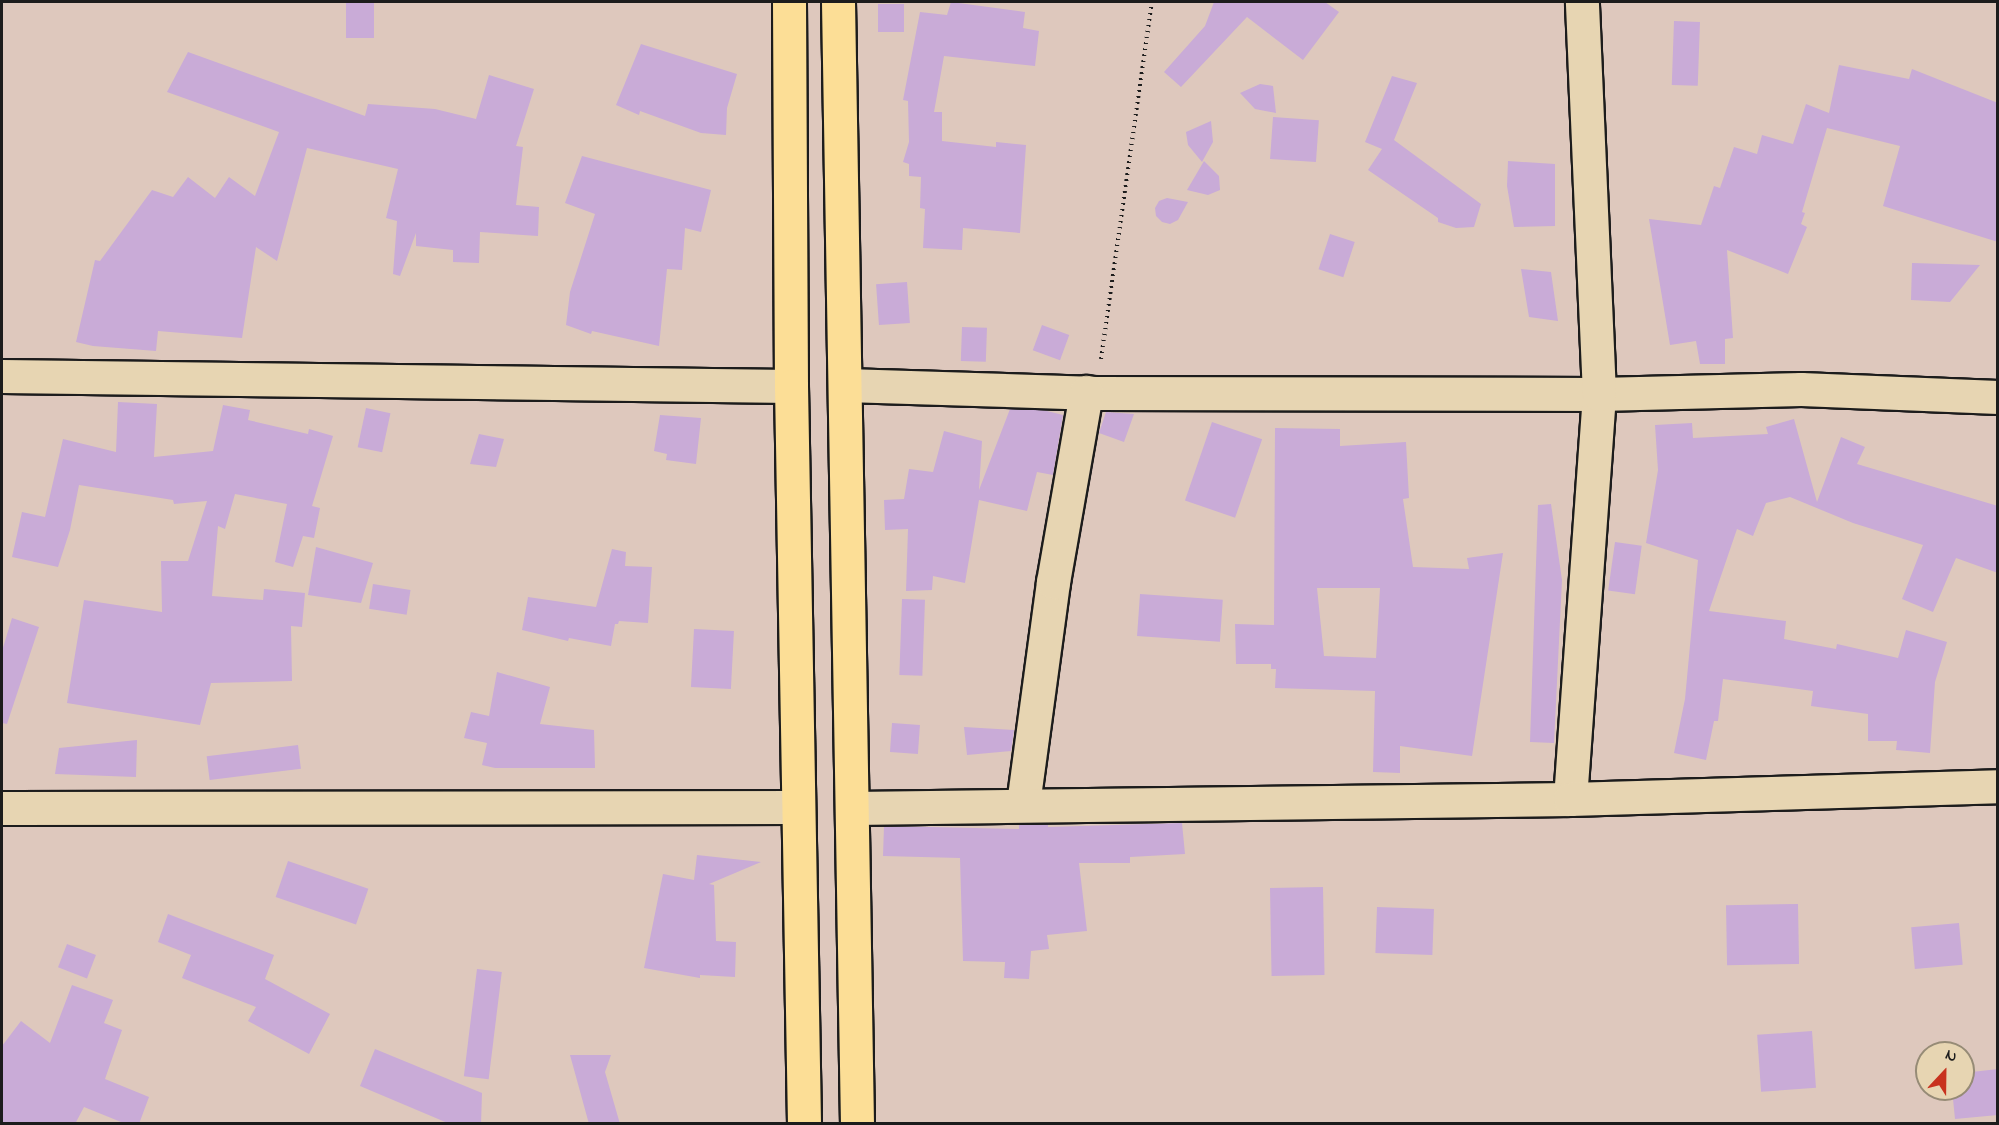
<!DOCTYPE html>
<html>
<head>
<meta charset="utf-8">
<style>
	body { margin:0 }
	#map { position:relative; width:1999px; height:1125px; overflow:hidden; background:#dec8bd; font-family:"Indie Flower",sans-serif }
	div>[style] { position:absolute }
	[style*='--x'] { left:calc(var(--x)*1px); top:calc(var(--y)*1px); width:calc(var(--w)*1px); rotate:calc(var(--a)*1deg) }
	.building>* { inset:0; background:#c9abd7; transform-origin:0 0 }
	.path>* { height:4px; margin-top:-2px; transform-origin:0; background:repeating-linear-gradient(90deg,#1c1c1c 0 1.5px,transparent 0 6px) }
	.roads { filter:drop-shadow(2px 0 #1c1c1c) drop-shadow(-2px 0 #1c1c1c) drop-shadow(0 2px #1c1c1c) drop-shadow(0 -2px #1c1c1c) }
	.minor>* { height:33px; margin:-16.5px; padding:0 16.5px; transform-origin:16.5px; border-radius:16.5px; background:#e7d5b2 }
	.major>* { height:33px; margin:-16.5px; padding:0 16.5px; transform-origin:16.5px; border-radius:16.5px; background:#fcde96 }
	span { translate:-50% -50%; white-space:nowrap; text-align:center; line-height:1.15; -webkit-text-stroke:4.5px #e7d5b2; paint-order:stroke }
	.frame { position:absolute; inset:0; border:3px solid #1c1c1c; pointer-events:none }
	.north { position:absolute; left:1915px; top:1041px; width:60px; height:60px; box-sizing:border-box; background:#e7d5b2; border:2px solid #968b76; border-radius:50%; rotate:22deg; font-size:16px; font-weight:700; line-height:24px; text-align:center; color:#1c1c1c }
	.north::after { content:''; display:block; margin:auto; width:21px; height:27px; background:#c8321e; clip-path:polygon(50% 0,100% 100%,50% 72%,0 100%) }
</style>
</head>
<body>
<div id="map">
	<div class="building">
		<div style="clip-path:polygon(951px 2px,1025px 12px,1023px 28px,1039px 31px,1035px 66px,944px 56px,934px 112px,942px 112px,942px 141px,996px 147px,996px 142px,1026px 145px,1020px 233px,963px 228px,962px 250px,923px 248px,925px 209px,920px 208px,921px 177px,909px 176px,909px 164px,903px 162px,909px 142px,908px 101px,903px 100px,920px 12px,947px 15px)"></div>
		<div style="clip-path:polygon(1214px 2px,1325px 2px,1339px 12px,1303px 60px,1247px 17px,1181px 87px,1164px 72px,1205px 26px)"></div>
		<div style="left:346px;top:3px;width:28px;height:35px"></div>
		<div style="left:878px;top:4px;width:26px;height:28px"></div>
		<div style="left:1674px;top:21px;width:26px;height:64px;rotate:2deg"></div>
		<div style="clip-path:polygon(641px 44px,737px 74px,727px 108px,726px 135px,701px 133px,640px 111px,639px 115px,616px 105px)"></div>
		<div style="clip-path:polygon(188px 52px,365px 116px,368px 104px,435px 109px,476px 119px,489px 75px,534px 89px,516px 146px,523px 147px,516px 205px,539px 207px,538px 236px,480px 232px,479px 263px,453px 262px,453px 250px,416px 246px,416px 233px,400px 276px,393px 274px,397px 221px,386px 218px,398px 169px,307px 148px,277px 261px,256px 247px,242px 338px,158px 331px,156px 351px,93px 346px,76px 342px,95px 260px,100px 261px,152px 190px,173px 197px,188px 177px,215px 198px,229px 177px,255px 196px,279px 132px,167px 92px)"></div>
		<div style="clip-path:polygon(1839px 65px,1909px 79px,1912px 69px,1998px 103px,1998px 242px,1883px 206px,1900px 146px,1827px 128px,1802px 212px,1805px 213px,1801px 224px,1807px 227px,1788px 274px,1727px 250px,1733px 338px,1725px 339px,1725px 364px,1700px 364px,1696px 341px,1670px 345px,1649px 219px,1701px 225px,1714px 186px,1720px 188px,1734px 147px,1757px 154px,1762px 135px,1793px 144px,1806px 104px,1829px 113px)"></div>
		<div style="clip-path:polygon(1392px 76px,1417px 83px,1394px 140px,1481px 204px,1474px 227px,1456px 228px,1438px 222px,1438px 218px,1368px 170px,1382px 149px,1365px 142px)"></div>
		<div style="clip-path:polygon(1260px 84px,1273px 86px,1276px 113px,1255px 109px,1240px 93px)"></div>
		<div style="left:1273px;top:117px;width:46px;height:42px;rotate:4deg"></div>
		<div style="clip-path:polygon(1211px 121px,1213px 142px,1202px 162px,1188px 145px,1186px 132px)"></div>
		<div style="clip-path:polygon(582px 156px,711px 190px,701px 232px,685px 228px,682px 270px,667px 269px,659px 346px,592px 331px,591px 334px,566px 325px,570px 292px,595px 214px,565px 203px)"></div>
		<div style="clip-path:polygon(1204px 161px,1219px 176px,1220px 190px,1208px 195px,1187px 190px)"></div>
		<div style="clip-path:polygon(1508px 161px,1555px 164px,1555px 226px,1514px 227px,1507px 186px)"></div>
		<div style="clip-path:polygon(1167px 198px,1188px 202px,1178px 220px,1170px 224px,1162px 222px,1156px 216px,1155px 208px,1159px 201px)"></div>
		<div style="left:1330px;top:234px;width:26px;height:37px;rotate:18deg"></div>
		<div style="clip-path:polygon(1912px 263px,1980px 265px,1950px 302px,1911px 300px)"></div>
		<div style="clip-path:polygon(1521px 269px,1551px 272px,1558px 321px,1529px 317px)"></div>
		<div style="left:907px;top:282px;width:41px;height:31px;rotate:86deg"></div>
		<div style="left:1042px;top:325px;width:29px;height:27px;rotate:20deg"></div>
		<div style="left:962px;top:327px;width:25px;height:34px;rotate:2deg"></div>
		<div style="clip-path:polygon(118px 402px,157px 404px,154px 457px,213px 451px,223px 405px,250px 410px,248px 420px,308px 434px,309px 429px,333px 436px,312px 506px,320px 508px,314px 538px,303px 536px,293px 567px,275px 562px,287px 504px,235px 494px,225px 529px,218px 526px,212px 596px,263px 600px,264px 589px,305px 593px,302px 627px,291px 626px,292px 681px,211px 683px,200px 725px,67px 703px,84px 600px,162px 612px,161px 561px,188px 561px,207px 501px,174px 504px,173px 500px,79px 485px,70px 530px,58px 567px,12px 557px,22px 512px,45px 517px,63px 439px,116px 452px)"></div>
		<div style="left:366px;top:408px;width:25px;height:40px;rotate:12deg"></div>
		<div style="clip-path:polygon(1010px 409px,1043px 410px,1063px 415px,1053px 475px,1037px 472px,1027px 511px,979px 500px,965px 583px,933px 576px,932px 590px,906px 591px,908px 529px,885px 530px,884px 500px,904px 499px,909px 469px,933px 472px,944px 431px,982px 441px,979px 490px)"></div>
		<div style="clip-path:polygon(1106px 412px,1134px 414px,1124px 442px,1099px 433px)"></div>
		<div style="clip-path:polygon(660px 415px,701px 418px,696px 464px,666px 460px,667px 454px,654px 451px)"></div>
		<div style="clip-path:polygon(1794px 419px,1817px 502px,1841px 437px,1865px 447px,1857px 464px,1998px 506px,1998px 573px,1956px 558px,1933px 612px,1902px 599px,1923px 545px,1853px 523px,1790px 497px,1766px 503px,1753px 536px,1737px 529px,1709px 611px,1786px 621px,1784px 639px,1836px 649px,1837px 644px,1898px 658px,1906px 630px,1947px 642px,1935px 682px,1930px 753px,1896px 750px,1897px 741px,1868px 741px,1868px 714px,1811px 706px,1813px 691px,1723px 679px,1718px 721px,1714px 721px,1706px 760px,1674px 753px,1685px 699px,1698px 560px,1646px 543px,1658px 470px,1655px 425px,1692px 423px,1693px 438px,1768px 434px,1766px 427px)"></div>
		<div style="left:1212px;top:422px;width:53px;height:83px;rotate:19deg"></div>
		<div style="clip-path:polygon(evenodd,1275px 428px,1340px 429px,1340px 446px,1406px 442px,1409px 498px,1403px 499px,1413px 567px,1469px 569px,1467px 558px,1503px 553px,1472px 756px,1400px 746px,1400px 773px,1373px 772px,1375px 691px,1275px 688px,1276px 669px,1271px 669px,1271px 664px,1236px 664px,1235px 624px,1274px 625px,1275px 428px,1317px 588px,1380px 588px,1376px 658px,1324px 656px,1317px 588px)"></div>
		<div style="clip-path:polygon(479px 434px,504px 439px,496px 467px,470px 464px)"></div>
		<div style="clip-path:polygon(1551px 504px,1562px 580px,1554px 743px,1530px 742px,1538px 505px)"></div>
		<div style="left:1615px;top:542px;width:27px;height:49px;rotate:8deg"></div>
		<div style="clip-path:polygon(316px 547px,373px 563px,361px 603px,308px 595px)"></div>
		<div style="clip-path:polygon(612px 549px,626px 552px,625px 566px,652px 567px,648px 623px,619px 621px,618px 624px,615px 624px,611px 646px,569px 638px,568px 641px,522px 630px,528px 597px,596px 607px)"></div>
		<div style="left:373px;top:584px;width:38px;height:25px;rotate:9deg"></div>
		<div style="left:1140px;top:594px;width:83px;height:42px;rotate:4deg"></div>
		<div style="left:902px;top:599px;width:23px;height:76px;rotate:2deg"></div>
		<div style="clip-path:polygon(12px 618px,39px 627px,7px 724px,2px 723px,2px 651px)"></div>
		<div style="left:694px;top:629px;width:40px;height:58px;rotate:3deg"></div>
		<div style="clip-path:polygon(497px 672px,550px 687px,540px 724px,594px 730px,595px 768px,495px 768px,482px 765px,487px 743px,464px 738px,471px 712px,489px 716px)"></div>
		<div style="left:892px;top:723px;width:28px;height:29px;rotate:4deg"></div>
		<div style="clip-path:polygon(964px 727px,1014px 730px,1011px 751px,967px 755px)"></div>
		<div style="clip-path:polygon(137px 740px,136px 777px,55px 774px,59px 748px)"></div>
		<div style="left:298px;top:745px;width:24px;height:92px;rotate:83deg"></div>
		<div style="clip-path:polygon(1182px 823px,1185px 854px,1130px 857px,1130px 863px,1079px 863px,1087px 931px,1047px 935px,1049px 949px,1031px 951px,1029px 979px,1004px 978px,1005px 962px,963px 961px,960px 858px,883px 856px,884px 826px,1019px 829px,1019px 825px,1048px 824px,1048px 827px)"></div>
		<div style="clip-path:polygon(697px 855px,761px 862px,709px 884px,714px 885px,716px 941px,736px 942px,735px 977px,700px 975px,700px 978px,644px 968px,663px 874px,694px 880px)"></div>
		<div style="left:288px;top:861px;width:85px;height:38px;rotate:19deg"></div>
		<div style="left:1323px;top:887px;width:88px;height:53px;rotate:89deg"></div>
		<div style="left:1798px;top:904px;width:60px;height:72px;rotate:89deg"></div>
		<div style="left:1377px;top:907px;width:57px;height:46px;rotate:2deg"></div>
		<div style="clip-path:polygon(168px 914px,274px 955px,265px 979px,330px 1014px,309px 1054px,248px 1021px,256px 1007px,182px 978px,191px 955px,158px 942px)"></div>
		<div style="left:1959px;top:923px;width:42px;height:48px;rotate:85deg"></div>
		<div style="left:67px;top:944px;width:31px;height:25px;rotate:21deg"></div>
		<div style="left:477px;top:969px;width:25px;height:108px;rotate:7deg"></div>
		<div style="clip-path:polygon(72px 985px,113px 1000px,104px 1023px,122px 1030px,105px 1079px,149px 1097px,139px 1124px,126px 1124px,84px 1107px,75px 1124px,2px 1124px,2px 1046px,21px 1021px,50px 1043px)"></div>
		<div style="left:1812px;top:1031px;width:57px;height:55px;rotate:86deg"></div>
		<div style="clip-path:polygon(375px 1049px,482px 1093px,481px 1124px,450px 1124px,360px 1086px)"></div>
		<div style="clip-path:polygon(570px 1055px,611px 1055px,605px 1072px,620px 1124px,589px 1124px)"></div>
		<div style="clip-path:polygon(1998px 1069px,1998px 1115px,1955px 1119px,1952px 1089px,1963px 1089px,1963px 1073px)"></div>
	</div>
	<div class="path">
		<div style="--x:1101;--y:359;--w:361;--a:-81.9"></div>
	</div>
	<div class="roads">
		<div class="minor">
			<div style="--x:2;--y:376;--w:789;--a:0.73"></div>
			<div style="--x:845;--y:385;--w:251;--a:1.8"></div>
			<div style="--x:1096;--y:393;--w:503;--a:0.11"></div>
			<div style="--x:1599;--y:394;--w:202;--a:-1.4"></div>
			<div style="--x:1801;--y:389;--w:197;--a:2.3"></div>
			<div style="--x:1570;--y:799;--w:406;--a:-85.9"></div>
			<div style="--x:1599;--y:394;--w:392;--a:-92.5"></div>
			<div style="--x:1023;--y:804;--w:224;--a:-82.3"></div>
			<div style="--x:1053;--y:582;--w:193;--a:-80.1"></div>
			<div style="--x:2;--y:808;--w:795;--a:-0.07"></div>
			<div style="--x:853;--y:808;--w:717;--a:-0.72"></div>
			<div style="--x:1570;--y:799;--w:428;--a:-1.7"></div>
		</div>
		<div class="major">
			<div style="--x:789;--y:2;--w:384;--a:89.7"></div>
			<div style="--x:791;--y:386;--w:738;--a:88.99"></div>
			<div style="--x:838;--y:2;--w:1122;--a:89.03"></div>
		</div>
	</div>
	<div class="frame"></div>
	<div class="north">N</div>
</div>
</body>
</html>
